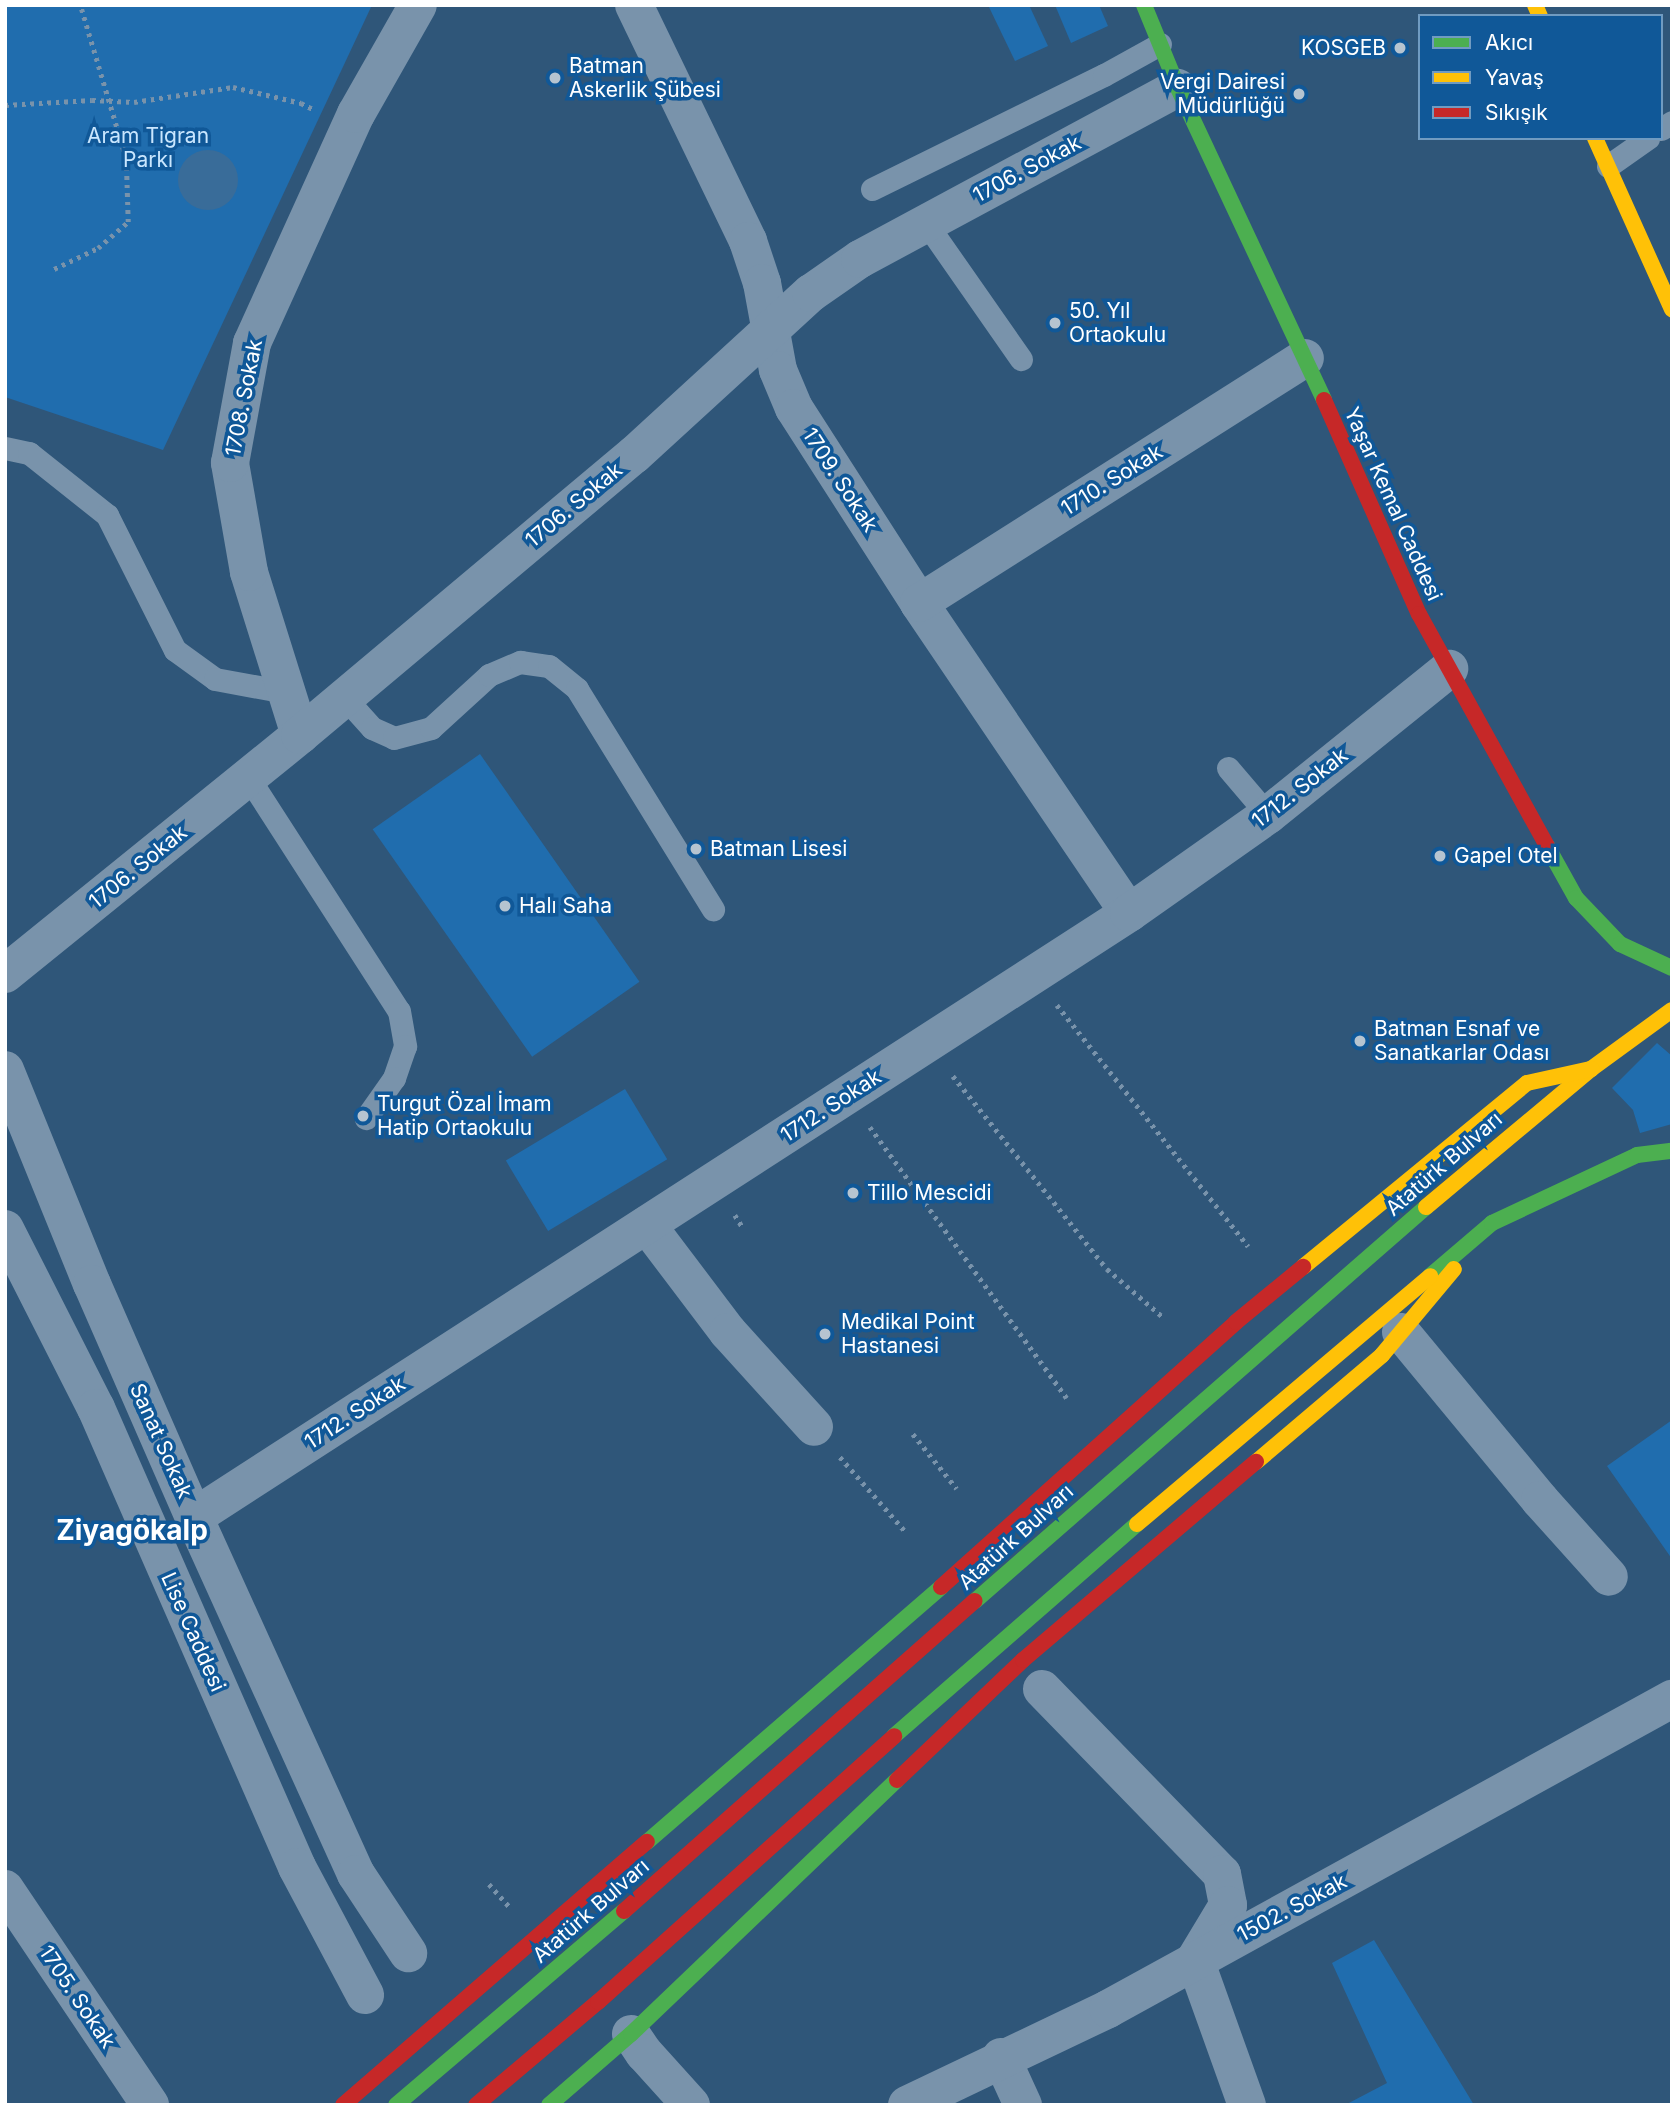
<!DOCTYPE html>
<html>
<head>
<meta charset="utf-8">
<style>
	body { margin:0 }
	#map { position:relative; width:1677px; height:2110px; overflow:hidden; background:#2f5679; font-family:Inter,sans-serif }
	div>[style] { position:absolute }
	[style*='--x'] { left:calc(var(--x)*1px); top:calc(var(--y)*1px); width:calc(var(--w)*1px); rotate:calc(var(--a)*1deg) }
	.green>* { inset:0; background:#206dae; transform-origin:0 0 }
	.water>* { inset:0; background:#396c99 }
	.round { border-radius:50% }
	.path>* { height:4.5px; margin-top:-2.25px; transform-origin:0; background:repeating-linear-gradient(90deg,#7993ab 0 3.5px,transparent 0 8.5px) }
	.lane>* { height:23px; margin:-11.5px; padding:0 11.5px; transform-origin:11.5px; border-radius:11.5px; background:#7993ab }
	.street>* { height:38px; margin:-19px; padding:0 19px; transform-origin:19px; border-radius:19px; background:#7993ab }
	.fast>* { height:16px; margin:-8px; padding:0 8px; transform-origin:8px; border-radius:8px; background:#4caf50 }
	.slow>* { height:16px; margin:-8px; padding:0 8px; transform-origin:8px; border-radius:8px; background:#ffc107 }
	.jam>* { height:16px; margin:-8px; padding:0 8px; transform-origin:8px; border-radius:8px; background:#c62828 }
	.dots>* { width:19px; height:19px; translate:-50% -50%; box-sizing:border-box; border:4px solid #105898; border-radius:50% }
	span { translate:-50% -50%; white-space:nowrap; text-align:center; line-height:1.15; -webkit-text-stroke:7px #105898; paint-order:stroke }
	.poi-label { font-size:21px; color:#fff }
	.right { translate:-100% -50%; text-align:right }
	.left { translate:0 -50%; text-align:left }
	.park-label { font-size:21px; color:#c9e6fe }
	.street-label { font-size:21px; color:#fff }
	.district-label { font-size:28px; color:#fff; font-weight:700 }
	.frame { position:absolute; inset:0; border:7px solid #fff; pointer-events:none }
	.legend { position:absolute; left:1418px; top:14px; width:245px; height:126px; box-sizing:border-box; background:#105898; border:2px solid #709bc1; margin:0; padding:9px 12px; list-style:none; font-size:21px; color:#fff }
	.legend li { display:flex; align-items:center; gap:14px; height:35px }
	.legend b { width:35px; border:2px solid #709bc1 }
</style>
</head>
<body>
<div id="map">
	<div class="green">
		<div style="clip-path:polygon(5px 5px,372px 5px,163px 450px,5px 397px)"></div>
		<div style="clip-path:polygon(988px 5px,1029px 5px,1048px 46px,1015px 61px)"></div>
		<div style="clip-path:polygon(1055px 5px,1099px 5px,1108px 26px,1071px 43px)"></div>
		<div style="left:480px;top:754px;width:278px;height:131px;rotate:55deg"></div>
		<div style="clip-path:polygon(1657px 1043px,1672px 1056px,1672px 1124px,1640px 1133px,1633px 1110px,1612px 1088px)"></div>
		<div style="left:625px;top:1089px;width:82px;height:139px;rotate:59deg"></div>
		<div style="clip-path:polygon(1672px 1420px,1672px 1559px,1607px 1466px)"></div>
		<div style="clip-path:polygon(1374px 1940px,1474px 2105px,1345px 2105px,1387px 2083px,1332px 1963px)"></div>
	</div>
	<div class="water">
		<div class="round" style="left:178px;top:150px;width:60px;height:60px"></div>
	</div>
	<div class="path">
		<div style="--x:5;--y:105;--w:87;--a:-3.3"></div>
		<div style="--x:92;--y:100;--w:42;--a:2.7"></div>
		<div style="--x:134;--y:102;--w:100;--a:-8.6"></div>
		<div style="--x:233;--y:87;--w:70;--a:13.2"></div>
		<div style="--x:301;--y:103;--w:16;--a:27"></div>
		<div style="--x:54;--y:269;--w:49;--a:-25.5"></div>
		<div style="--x:98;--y:248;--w:40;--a:-41"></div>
		<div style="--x:128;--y:222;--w:63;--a:-91.8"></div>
		<div style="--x:126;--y:159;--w:161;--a:-106.6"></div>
		<div style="--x:1057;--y:1005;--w:308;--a:51.6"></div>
		<div style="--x:953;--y:1076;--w:247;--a:51.4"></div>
		<div style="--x:1107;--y:1269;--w:74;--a:40.6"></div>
		<div style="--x:870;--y:1127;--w:335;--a:54"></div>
		<div style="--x:735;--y:1215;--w:15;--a:58"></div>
		<div style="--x:913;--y:1434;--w:70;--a:51.3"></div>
		<div style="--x:840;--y:1457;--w:100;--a:48.7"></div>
		<div style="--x:489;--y:1884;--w:31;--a:48"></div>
	</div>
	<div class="lane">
		<div style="--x:1661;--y:129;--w:13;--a:-32"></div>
		<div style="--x:1608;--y:166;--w:49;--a:-35"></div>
		<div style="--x:872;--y:189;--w:258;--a:-26.2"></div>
		<div style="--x:1104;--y:75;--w:64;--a:-29"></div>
		<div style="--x:926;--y:223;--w:166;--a:55.1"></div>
		<div style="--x:5;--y:448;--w:25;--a:12"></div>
		<div style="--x:29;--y:453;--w:100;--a:38.5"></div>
		<div style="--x:107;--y:515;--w:151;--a:63.3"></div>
		<div style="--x:175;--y:650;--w:49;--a:35.9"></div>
		<div style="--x:215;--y:679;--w:72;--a:10.4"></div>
		<div style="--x:345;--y:698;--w:40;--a:48"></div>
		<div style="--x:372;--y:728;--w:24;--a:24"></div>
		<div style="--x:394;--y:738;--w:38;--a:-15"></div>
		<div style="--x:431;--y:728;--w:79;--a:-42.4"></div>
		<div style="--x:489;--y:675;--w:34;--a:-23"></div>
		<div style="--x:520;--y:662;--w:29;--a:8"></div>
		<div style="--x:549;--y:666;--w:36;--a:39"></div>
		<div style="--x:577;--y:689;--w:259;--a:58.3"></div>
		<div style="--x:1228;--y:768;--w:62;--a:49.6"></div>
		<div style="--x:248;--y:777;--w:278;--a:57.2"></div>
		<div style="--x:399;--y:1011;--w:36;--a:80"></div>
		<div style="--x:405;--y:1046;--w:34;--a:109"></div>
		<div style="--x:394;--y:1078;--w:49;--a:125"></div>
	</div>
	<div class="street">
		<div style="--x:634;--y:5;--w:262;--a:64.2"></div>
		<div style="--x:748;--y:241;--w:44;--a:71.6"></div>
		<div style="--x:762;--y:283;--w:88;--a:79.6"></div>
		<div style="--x:778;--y:370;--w:41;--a:67.2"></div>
		<div style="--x:794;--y:408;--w:232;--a:57.3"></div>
		<div style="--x:919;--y:603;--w:374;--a:55.9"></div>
		<div style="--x:919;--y:603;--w:457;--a:-32.4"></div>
		<div style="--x:300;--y:735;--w:171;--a:-107.4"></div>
		<div style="--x:249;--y:572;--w:111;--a:-99.9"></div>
		<div style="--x:230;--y:463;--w:122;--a:-79.6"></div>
		<div style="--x:252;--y:343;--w:252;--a:-65.6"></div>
		<div style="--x:356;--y:114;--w:125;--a:-60.4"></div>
		<div style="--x:5;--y:974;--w:380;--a:-39"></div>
		<div style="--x:300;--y:735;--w:436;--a:-40"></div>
		<div style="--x:634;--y:455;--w:240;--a:-42.5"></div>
		<div style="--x:811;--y:293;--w:60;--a:-34.8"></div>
		<div style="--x:860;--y:259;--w:361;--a:-28.3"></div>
		<div style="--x:5;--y:1070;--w:231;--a:67.9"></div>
		<div style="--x:92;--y:1284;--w:254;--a:66.4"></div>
		<div style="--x:194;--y:1517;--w:392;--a:65.6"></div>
		<div style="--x:356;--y:1874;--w:95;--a:56.6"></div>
		<div style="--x:647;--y:1225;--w:134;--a:52.9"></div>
		<div style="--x:728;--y:1332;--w:128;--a:47.8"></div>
		<div style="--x:5;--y:1229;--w:201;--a:63.1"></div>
		<div style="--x:96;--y:1408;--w:501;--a:66.35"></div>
		<div style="--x:297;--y:1867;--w:145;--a:62"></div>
		<div style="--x:1401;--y:1332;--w:218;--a:50.4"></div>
		<div style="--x:1540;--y:1500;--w:103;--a:48.1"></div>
		<div style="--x:194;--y:1517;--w:1113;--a:-32.86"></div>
		<div style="--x:1129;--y:913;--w:170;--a:-35.2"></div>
		<div style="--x:1268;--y:815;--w:233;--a:-38.9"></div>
		<div style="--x:1042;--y:1689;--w:258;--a:45.8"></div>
		<div style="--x:1222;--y:1874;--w:32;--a:79"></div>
		<div style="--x:1228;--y:1905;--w:64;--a:121"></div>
		<div style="--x:1195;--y:1960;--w:154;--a:70.3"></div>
		<div style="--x:5;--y:1889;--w:260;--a:56.1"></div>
		<div style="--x:631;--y:2034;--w:23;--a:56"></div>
		<div style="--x:644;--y:2053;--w:70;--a:47.9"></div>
		<div style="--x:1001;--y:2057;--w:53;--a:65.4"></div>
		<div style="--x:907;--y:2105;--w:223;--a:-25.5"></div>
		<div style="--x:1108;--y:2009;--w:644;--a:-28.8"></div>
	</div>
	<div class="fast">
		<div style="--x:1144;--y:5;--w:90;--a:67.7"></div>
		<div style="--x:1178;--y:88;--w:344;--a:64.9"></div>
		<div style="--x:1547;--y:846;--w:60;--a:60.9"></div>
		<div style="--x:1576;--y:898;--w:64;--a:46.3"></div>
		<div style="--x:1620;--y:944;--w:57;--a:24.8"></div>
		<div style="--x:1430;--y:1276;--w:82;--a:-40.5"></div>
		<div style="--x:1492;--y:1223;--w:160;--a:-25.1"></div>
		<div style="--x:1637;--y:1155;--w:35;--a:-7"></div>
		<div style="--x:975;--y:1601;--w:599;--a:-41.14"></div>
		<div style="--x:894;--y:1736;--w:322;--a:-41.1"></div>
		<div style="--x:647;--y:1842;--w:389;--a:-40.9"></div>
		<div style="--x:396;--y:2105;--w:299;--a:-40.4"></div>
		<div style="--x:549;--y:2105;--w:108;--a:-40.9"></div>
		<div style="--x:631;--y:2034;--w:368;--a:-43.7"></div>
	</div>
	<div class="slow">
		<div style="--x:1535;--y:5;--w:12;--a:66"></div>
		<div style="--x:1595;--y:138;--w:188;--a:65.8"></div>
		<div style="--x:1426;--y:1207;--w:215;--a:-39.9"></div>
		<div style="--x:1591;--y:1069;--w:100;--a:-36.1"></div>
		<div style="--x:1303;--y:1267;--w:290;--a:-39.4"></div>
		<div style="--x:1527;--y:1083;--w:66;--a:-12.3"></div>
		<div style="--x:1256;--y:1462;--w:165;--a:-40.3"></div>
		<div style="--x:1382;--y:1355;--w:112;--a:-50.1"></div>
		<div style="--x:1137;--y:1524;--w:384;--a:-40.2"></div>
	</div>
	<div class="jam">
		<div style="--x:1324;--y:400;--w:234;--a:66.1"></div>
		<div style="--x:1419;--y:614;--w:265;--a:61.1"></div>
		<div style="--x:941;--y:1587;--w:397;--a:-41.9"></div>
		<div style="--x:1236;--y:1322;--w:87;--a:-39.4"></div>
		<div style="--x:897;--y:1780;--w:174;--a:-43.6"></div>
		<div style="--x:1023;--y:1660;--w:306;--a:-40.4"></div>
		<div style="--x:624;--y:1911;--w:468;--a:-41.5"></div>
		<div style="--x:343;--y:2105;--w:402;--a:-40.9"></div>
		<div style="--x:476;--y:2105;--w:160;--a:-40.2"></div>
		<div style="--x:598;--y:2002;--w:398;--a:-41.9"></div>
	</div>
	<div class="dots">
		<div style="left:1400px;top:48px;background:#b6c4d0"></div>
		<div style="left:555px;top:78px;background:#b6c4d0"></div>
		<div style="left:1299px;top:94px;background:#b6c4d0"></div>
		<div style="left:1055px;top:323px;background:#b6c4d0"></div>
		<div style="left:696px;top:849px;background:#b6c4d0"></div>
		<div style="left:1440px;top:856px;background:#b6c4d0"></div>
		<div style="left:505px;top:906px;background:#b6c4d0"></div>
		<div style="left:1360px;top:1041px;background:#b6c4d0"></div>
		<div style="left:363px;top:1116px;background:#b6c4d0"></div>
		<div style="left:853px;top:1193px;background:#b6c4d0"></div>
		<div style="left:825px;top:1334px;background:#b6c4d0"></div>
	</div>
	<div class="poi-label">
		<span class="right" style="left:1386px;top:48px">KOSGEB</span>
		<span class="left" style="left:569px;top:78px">Batman<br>Askerlik Şübesi</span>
		<span class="right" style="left:1285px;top:94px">Vergi Dairesi<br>Müdürlüğü</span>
		<span class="left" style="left:1069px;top:323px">50. Yıl<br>Ortaokulu</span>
		<span class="left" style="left:710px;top:849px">Batman Lisesi</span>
		<span class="left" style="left:1454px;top:856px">Gapel Otel</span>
		<span class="left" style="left:519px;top:906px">Halı Saha</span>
		<span class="left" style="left:1374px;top:1041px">Batman Esnaf ve<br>Sanatkarlar Odası</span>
		<span class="left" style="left:377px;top:1116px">Turgut Özal İmam<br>Hatip Ortaokulu</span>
		<span class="left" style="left:867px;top:1193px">Tillo Mescidi</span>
		<span class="left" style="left:841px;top:1334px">Medikal Point<br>Hastanesi</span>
	</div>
	<div class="park-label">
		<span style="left:148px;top:148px">Aram Tigran<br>Parkı</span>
	</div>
	<div class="street-label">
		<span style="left:1027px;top:169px;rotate:-28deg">1706. Sokak</span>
		<span style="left:244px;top:398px;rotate:-79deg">1708. Sokak</span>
		<span style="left:840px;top:480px;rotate:57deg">1709. Sokak</span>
		<span style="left:1112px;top:480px;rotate:-32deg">1710. Sokak</span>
		<span style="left:1393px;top:504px;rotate:66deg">Yaşar Kemal Caddesi</span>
		<span style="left:574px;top:505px;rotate:-40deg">1706. Sokak</span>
		<span style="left:1300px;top:788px;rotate:-38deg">1712. Sokak</span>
		<span style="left:138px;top:867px;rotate:-39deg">1706. Sokak</span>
		<span style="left:831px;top:1106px;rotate:-33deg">1712. Sokak</span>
		<span style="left:1444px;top:1164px;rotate:-41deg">Atatürk Bulvarı</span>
		<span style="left:355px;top:1413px;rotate:-33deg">1712. Sokak</span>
		<span style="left:161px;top:1441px;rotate:66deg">Sanat Sokak</span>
		<span style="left:1016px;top:1537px;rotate:-42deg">Atatürk Bulvarı</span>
		<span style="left:193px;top:1632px;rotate:66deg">Lise Caddesi</span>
		<span style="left:1292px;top:1908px;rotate:-28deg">1502. Sokak</span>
		<span style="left:591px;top:1911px;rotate:-41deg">Atatürk Bulvarı</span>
		<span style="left:77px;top:1997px;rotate:56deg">1705. Sokak</span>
	</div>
	<div class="district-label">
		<span style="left:132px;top:1530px">Ziyagökalp</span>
	</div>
	<div class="frame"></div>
	<ul class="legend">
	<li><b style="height:9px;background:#4caf50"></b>Akıcı</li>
	<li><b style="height:9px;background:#ffc107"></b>Yavaş</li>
	<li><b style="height:9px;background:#c62828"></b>Sıkışık</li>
	</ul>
</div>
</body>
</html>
